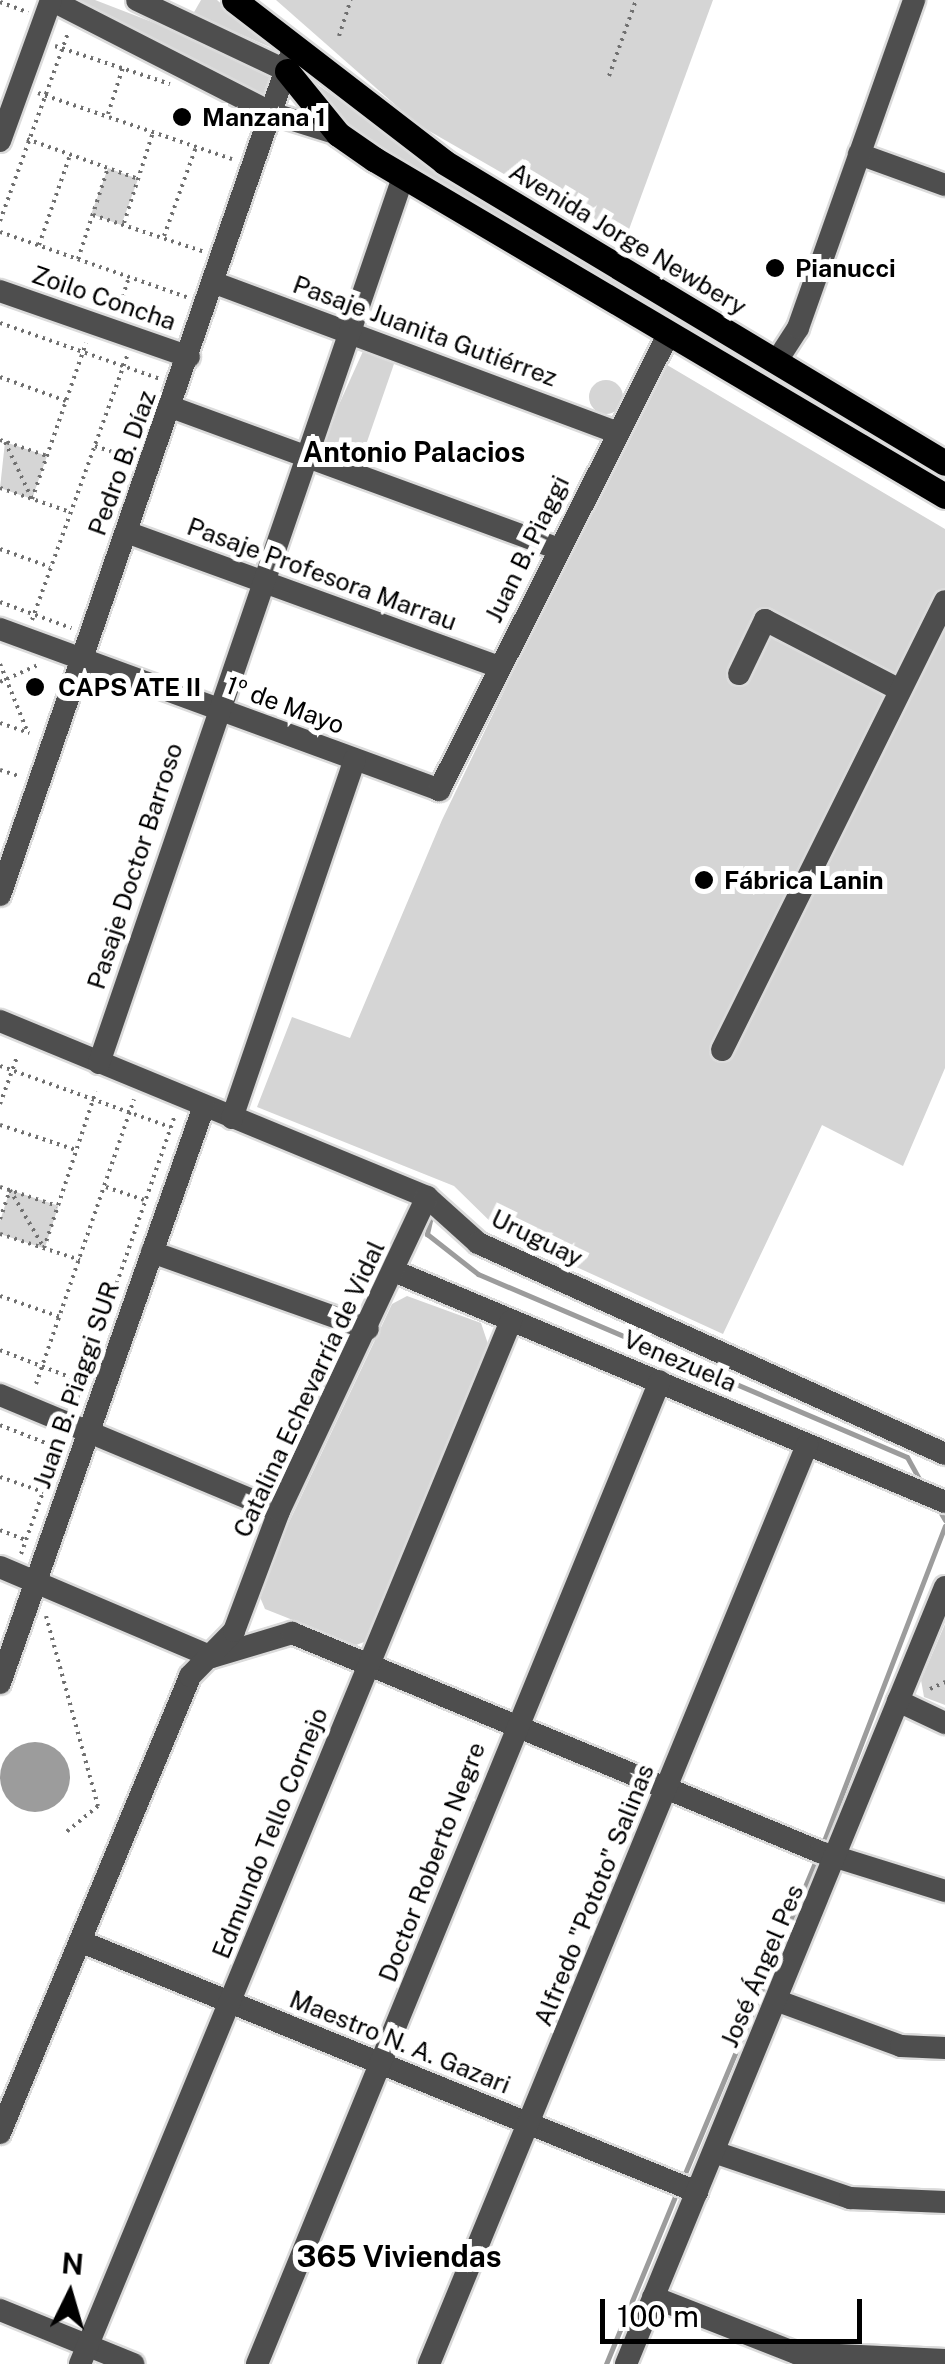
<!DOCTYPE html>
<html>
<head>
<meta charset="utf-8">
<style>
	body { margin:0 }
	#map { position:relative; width:945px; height:2364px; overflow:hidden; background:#fff; font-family:"Public Sans",sans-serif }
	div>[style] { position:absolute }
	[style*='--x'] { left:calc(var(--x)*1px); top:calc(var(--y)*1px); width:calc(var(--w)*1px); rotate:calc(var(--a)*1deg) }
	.green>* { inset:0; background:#d5d5d5; transform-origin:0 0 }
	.round { border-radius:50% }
	.water>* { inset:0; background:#9c9c9c }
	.stream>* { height:5px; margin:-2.5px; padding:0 2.5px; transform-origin:2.5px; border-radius:2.5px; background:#9c9c9c }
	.path>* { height:4px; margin-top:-2px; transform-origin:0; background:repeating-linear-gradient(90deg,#707070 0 2.5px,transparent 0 7.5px) }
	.roads { filter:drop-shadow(2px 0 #dbdbdb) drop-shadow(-2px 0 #dbdbdb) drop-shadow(0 2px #dbdbdb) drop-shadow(0 -2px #dbdbdb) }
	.minor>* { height:22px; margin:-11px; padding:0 11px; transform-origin:11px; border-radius:11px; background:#4e4e4e }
	.major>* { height:25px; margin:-12.5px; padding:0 12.5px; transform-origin:12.5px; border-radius:12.5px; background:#000 }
	.dots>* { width:28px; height:28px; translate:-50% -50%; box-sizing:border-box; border:5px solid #fff; border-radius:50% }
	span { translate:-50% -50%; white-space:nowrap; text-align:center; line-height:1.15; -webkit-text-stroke:10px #fff; paint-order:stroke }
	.poi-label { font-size:25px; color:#000; font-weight:700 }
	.left { translate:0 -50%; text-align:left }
	.street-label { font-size:25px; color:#000 }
	.neighbourhood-label { font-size:28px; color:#000; font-weight:700 }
	.quarter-label { font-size:30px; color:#000; font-weight:700 }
	.north { position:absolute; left:20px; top:2244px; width:100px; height:100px; -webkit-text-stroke:8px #fff; paint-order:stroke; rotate:5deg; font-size:28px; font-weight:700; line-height:40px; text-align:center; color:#000 }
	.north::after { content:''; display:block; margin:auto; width:35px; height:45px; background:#000; clip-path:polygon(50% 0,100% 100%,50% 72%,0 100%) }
	.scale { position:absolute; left:600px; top:2299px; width:262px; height:45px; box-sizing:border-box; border:5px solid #000; border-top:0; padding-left:12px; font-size:30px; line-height:35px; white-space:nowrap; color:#000; -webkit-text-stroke:8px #fff; paint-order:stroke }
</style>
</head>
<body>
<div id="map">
	<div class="green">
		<div style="clip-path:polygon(73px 0,95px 0,256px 62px,274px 81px,266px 99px)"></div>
		<div style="clip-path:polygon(201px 0,217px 0,270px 47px,193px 14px)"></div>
		<div style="clip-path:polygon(276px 0,713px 0,624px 243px,417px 124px)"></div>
		<div style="clip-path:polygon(304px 75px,481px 200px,945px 471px,945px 489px,367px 149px)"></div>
		<div style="left:108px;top:168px;width:32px;height:49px;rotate:20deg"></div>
		<div style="clip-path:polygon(364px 349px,395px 361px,360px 462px,323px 440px)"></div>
		<div style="clip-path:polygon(662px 362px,945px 529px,945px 1068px,903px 1166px,822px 1125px,723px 1334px,502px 1233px,454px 1186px,257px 1107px,292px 1017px,350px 1038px,442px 820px)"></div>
		<div class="round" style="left:589px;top:380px;width:34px;height:34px"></div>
		<div style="clip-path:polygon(5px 442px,47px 456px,32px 499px,0 488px)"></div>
		<div style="left:10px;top:1190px;width:51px;height:45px;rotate:18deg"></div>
		<div style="clip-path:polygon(407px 1296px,481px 1323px,488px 1344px,367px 1641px,356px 1645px,265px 1609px,257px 1590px,392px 1304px)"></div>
		<div style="clip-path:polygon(945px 1624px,945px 1705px,924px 1697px,921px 1680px)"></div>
	</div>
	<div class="water">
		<div class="round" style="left:0;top:1742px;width:70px;height:70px"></div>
	</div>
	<div class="stream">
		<div style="--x:432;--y:1212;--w:23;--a:103"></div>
		<div style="--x:427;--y:1234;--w:65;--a:38.1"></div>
		<div style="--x:478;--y:1274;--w:466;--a:23.1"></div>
		<div style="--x:907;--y:1457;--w:29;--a:61"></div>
		<div style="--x:938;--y:1508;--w:14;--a:60"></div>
		<div style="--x:822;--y:1846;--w:343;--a:-69"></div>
		<div style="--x:683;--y:2178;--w:345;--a:-67.3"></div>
		<div style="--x:606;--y:2364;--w:186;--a:-67.6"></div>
	</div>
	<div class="path">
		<div style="--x:0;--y:2;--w:30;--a:20"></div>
		<div style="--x:339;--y:36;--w:38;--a:-72"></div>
		<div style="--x:55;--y:46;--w:121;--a:18.3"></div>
		<div style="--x:609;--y:76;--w:81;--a:-70.4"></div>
		<div style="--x:38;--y:93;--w:205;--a:18.8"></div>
		<div style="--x:108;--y:114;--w:49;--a:-72.3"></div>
		<div style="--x:27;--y:139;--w:118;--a:19.8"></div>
		<div style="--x:93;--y:215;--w:118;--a:18.3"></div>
		<div style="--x:0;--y:221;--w:200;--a:-70.1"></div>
		<div style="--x:124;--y:223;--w:96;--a:-72.3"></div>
		<div style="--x:0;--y:232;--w:200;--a:19.2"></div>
		<div style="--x:164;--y:236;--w:95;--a:-70.2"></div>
		<div style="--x:39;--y:245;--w:95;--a:-71"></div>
		<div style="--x:78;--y:259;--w:96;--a:-71.8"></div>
		<div style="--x:118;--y:311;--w:36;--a:-72"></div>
		<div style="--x:0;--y:323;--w:170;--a:19.3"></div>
		<div style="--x:0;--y:377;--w:70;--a:20"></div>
		<div style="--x:0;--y:440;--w:50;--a:18.8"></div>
		<div style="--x:5;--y:442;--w:63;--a:64.7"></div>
		<div style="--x:95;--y:446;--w:40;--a:18.9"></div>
		<div style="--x:0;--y:488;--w:74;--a:18.9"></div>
		<div style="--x:32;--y:499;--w:165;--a:-70.9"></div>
		<div style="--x:0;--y:549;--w:53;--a:19.8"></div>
		<div style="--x:0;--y:602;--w:76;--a:20.1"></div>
		<div style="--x:32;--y:620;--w:281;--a:-70.2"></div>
		<div style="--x:0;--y:664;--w:74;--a:67.9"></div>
		<div style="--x:0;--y:682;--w:44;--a:-24.2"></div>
		<div style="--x:0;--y:723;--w:31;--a:19"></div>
		<div style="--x:0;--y:770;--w:20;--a:18"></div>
		<div style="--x:0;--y:1066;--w:181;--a:19.7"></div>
		<div style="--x:0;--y:1104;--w:50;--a:-70.1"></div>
		<div style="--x:0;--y:1125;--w:80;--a:18.2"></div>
		<div style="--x:0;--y:1187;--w:60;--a:18.4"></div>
		<div style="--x:106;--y:1187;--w:40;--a:18.9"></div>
		<div style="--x:10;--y:1190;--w:67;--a:59.6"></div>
		<div style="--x:0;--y:1219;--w:31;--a:-71"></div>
		<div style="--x:0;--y:1234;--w:84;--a:18"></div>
		<div style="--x:44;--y:1248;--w:165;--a:-71.7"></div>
		<div style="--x:0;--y:1296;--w:64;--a:19.3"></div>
		<div style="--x:0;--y:1350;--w:91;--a:21.2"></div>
		<div style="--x:36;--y:1384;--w:301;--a:-71"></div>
		<div style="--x:75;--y:1404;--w:306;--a:-70.9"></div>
		<div style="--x:0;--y:1425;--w:66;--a:21.5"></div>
		<div style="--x:0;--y:1477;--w:46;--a:19.2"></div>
		<div style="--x:0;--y:1530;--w:26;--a:21"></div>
		<div style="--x:21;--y:1554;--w:120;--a:-70.5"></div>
		<div style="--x:46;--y:1616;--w:197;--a:74.7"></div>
		<div style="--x:98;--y:1806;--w:43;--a:140.7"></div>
		<div style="--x:930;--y:1689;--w:17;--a:-25"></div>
	</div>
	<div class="roads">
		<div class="minor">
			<div style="--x:51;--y:0;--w:250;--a:27.1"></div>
			<div style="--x:274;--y:114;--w:67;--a:17.4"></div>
			<div style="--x:137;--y:0;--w:166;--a:25.3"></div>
			<div style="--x:0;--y:141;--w:150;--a:-70.1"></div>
			<div style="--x:859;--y:154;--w:91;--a:19.8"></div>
			<div style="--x:215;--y:283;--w:427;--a:20.4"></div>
			<div style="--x:0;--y:291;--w:200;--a:19.2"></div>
			<div style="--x:776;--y:362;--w:40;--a:-57.1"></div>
			<div style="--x:798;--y:328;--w:348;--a:-70.5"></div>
			<div style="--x:171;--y:407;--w:412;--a:20.1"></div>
			<div style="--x:126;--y:532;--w:397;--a:19.9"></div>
			<div style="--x:0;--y:629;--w:468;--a:20.1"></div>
			<div style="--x:439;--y:790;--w:509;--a:-63.28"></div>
			<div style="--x:739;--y:674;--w:60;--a:-64.3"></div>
			<div style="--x:765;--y:620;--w:152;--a:27.4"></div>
			<div style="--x:0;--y:895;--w:887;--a:-70.91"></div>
			<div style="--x:0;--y:1021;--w:462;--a:22.4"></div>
			<div style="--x:427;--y:1197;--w:69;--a:42"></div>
			<div style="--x:478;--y:1243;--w:512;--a:24.31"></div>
			<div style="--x:722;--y:1050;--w:501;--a:-63.59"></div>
			<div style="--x:99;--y:1063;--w:937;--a:-71.06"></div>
			<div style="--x:232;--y:1118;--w:379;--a:-71.1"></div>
			<div style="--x:152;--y:1252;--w:229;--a:19.6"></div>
			<div style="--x:394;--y:1271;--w:597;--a:22.75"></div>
			<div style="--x:0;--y:1395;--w:302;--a:22.6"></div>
			<div style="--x:0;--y:1567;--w:230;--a:23"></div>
			<div style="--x:212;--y:1657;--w:84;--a:-16.7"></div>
			<div style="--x:292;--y:1633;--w:572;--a:22.53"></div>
			<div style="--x:820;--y:1852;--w:131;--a:17.3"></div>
			<div style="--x:0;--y:1683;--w:612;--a:-70.53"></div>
			<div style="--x:898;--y:1701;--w:52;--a:25.1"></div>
			<div style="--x:82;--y:1942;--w:664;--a:22.12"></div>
			<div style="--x:778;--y:2001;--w:131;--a:20.1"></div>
			<div style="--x:901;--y:2046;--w:44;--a:2.6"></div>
			<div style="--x:0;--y:2133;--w:495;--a:-67.4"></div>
			<div style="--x:190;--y:1676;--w:63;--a:-45.6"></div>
			<div style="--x:234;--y:1631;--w:128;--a:-69.4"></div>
			<div style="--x:279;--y:1511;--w:347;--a:-64.8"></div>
			<div style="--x:714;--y:2152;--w:144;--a:18.7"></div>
			<div style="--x:850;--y:2198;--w:95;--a:2.4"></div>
			<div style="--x:653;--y:2297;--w:154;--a:21.4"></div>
			<div style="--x:796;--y:2353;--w:149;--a:2.7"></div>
			<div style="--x:0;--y:2310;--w:144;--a:22.1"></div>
			<div style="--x:80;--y:2364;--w:1129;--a:-67.55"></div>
			<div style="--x:257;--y:2364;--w:1062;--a:-67.71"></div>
			<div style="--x:429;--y:2364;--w:994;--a:-67.64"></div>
			<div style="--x:626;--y:2364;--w:840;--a:-67.68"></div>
		</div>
		<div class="major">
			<div style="--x:234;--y:0;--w:265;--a:37.6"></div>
			<div style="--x:444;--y:162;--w:584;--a:31"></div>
			<div style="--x:287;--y:71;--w:81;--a:51"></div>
			<div style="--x:338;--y:134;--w:44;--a:34.8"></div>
			<div style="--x:374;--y:159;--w:663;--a:30.55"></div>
		</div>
	</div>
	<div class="dots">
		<div style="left:182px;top:117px;background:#000"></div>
		<div style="left:775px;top:268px;background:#000"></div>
		<div style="left:35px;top:687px;background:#000"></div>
		<div style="left:704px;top:880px;background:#000"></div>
	</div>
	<div class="poi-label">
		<span class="left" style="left:202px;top:117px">Manzana 1</span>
		<span class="left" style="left:795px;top:268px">Pianucci</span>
		<span class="left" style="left:58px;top:687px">CAPS ATE II</span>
		<span class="left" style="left:724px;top:880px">Fábrica Lanin</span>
	</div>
	<div class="street-label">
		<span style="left:628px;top:239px;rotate:31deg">Avenida Jorge Newbery</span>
		<span style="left:104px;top:298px;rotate:19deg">Zoilo Concha</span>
		<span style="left:425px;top:331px;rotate:20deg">Pasaje Juanita Gutiérrez</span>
		<span style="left:122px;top:463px;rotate:-70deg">Pedro B. Díaz</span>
		<span style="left:527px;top:549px;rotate:-64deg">Juan B. Piaggi</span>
		<span style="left:322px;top:574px;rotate:20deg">Pasaje Profesora Marrau</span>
		<span style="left:285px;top:705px;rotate:20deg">1º de Mayo</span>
		<span style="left:135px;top:866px;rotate:-72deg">Pasaje Doctor Barroso</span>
		<span style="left:537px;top:1238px;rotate:26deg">Uruguay</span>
		<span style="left:680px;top:1361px;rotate:23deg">Venezuela</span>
		<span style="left:76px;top:1385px;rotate:-71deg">Juan B. Piaggi SUR</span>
		<span style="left:309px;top:1389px;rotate:-65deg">Catalina Echevarría de Vidal</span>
		<span style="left:270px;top:1833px;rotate:-68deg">Edmundo Tello Cornejo</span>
		<span style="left:432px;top:1862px;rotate:-69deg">Doctor Roberto Negre</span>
		<span style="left:594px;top:1895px;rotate:-68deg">Alfredo "Pototo" Salinas</span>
		<span style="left:762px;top:1966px;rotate:-67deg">José Ángel Pes</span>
		<span style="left:400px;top:2042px;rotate:22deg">Maestro N. A. Gazari</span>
	</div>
	<div class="neighbourhood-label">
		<span style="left:414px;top:452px">Antonio Palacios</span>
	</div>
	<div class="quarter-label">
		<span style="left:399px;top:2256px">365 Viviendas</span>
	</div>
	<div class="north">N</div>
	<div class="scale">100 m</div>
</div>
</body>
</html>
